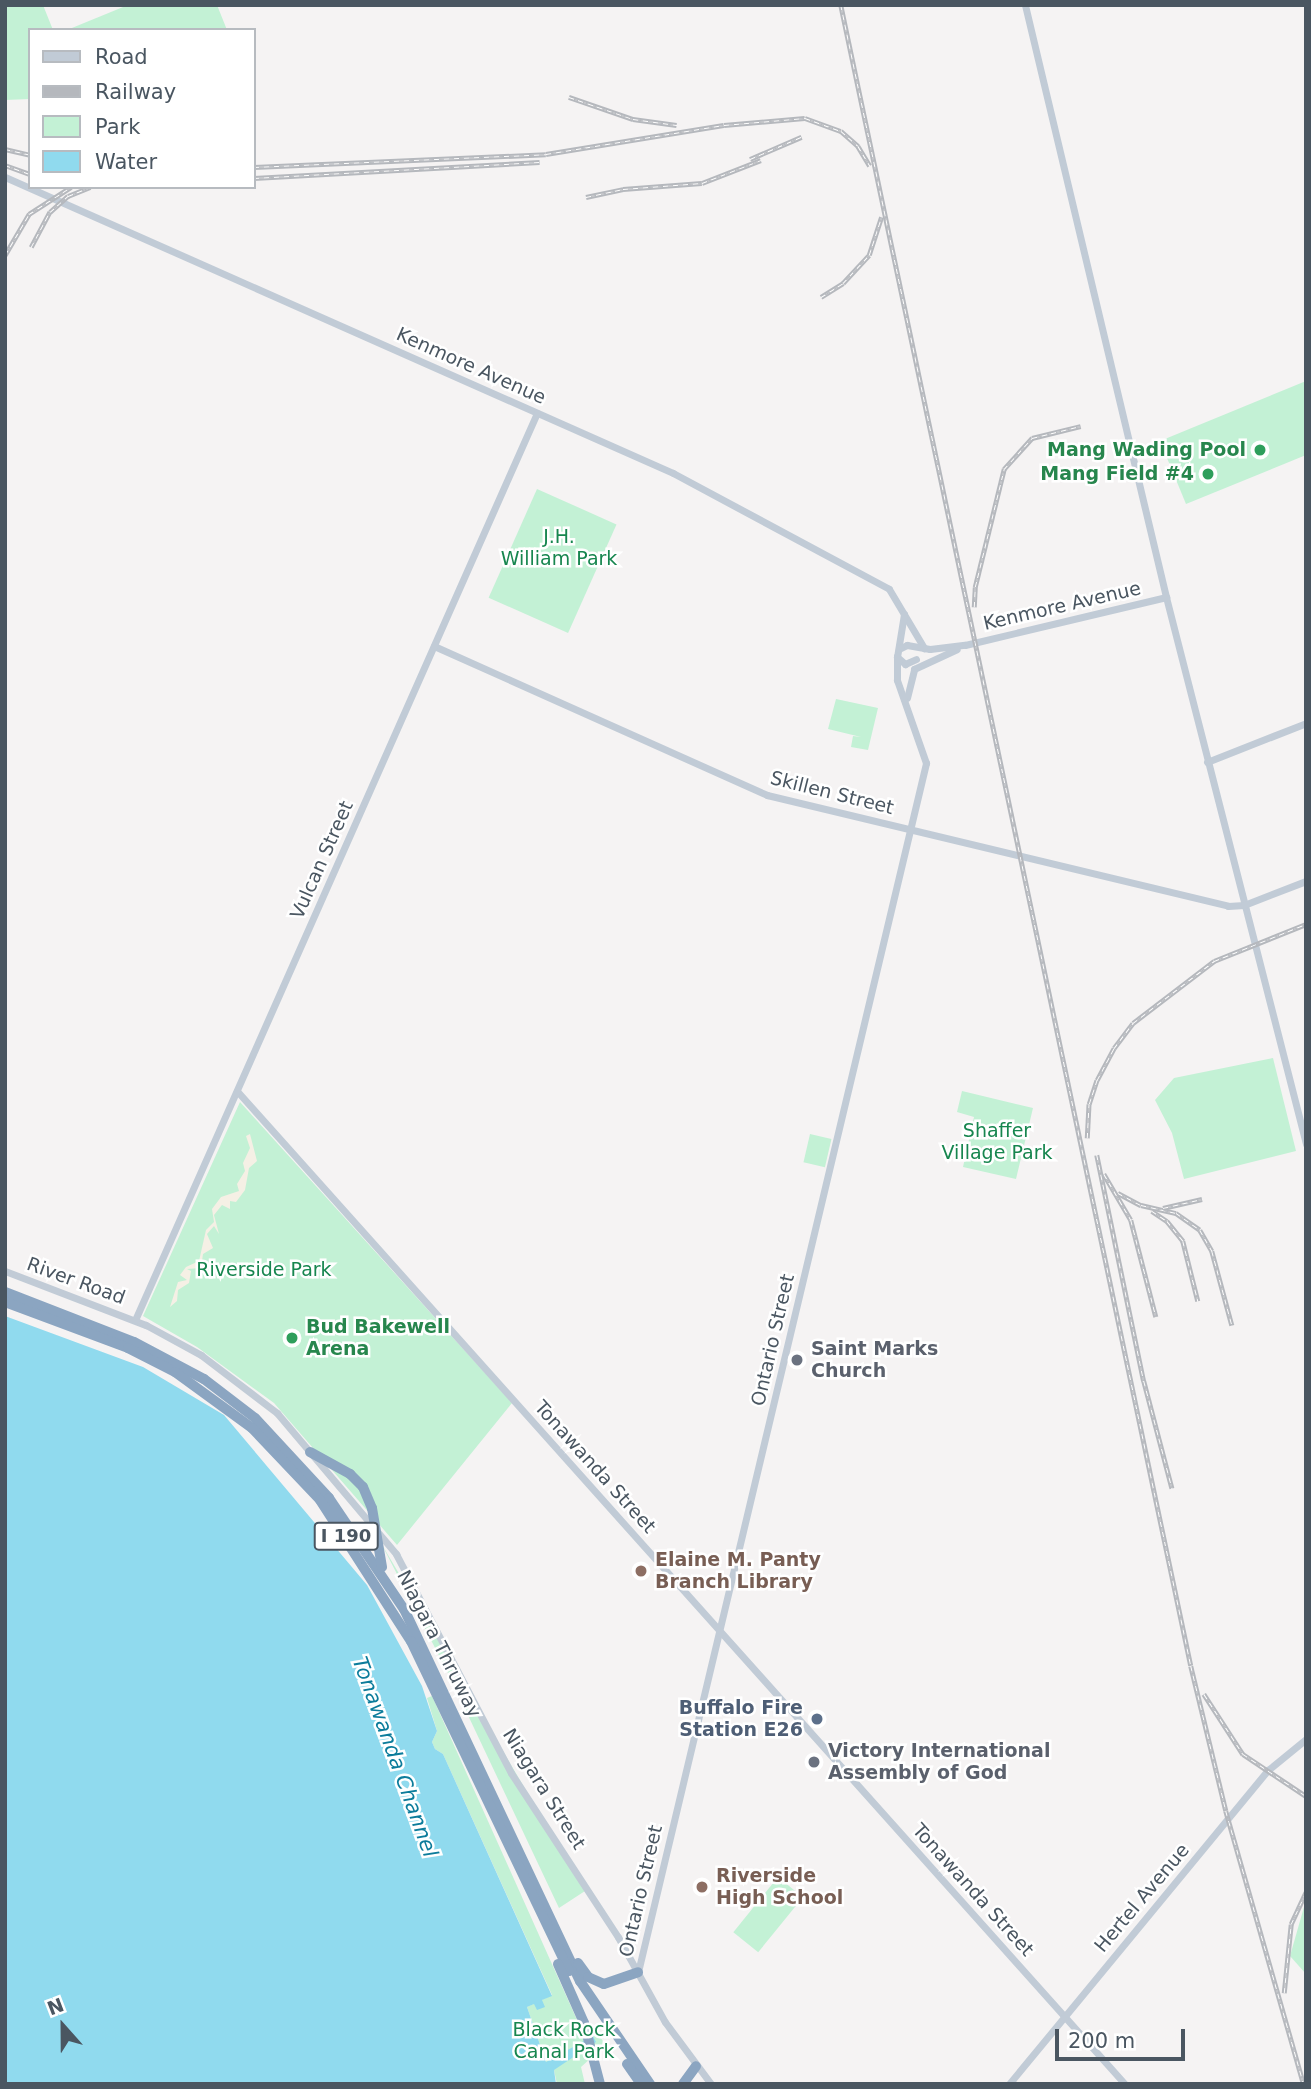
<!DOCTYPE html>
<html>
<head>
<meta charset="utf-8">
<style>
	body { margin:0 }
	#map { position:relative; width:1311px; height:2089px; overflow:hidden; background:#f5f3f3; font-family:"DejaVu Sans",sans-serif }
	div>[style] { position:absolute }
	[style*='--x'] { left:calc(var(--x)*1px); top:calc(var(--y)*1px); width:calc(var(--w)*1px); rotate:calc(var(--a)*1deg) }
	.green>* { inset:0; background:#c3f1d5; transform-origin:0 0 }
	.sand>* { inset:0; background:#f5f0e5 }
	.water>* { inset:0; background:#90daee }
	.secondary>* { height:7px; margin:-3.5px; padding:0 3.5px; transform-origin:3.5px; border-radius:3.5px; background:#c1cbd6 }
	.highway>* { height:10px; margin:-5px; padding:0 5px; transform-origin:5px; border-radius:5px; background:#8ba5c1 }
	.rail>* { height:4.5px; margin-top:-2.25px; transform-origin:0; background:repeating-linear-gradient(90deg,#fff 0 5px,#b5b8bd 0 10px); box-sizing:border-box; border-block:2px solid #b5b8bd }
	.dots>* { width:19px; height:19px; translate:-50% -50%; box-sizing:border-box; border:4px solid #fff; border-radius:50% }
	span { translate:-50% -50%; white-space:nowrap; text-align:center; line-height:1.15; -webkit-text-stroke:5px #fff; paint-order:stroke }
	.shield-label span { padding:2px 5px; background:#fff; border:2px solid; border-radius:5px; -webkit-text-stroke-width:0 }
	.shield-label { font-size:18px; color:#4a5661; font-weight:700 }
	.street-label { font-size:19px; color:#4a5661 }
	.leisure-label { font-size:19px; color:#27864d; font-weight:700 }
	.right { translate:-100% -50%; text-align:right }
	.left { translate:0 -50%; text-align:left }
	.park-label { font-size:19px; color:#17864f }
	.worship-label { font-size:19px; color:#5b616d; font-weight:700 }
	.education-label { font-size:19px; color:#785e54; font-weight:700 }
	.service-label { font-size:19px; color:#4e5e75; font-weight:700 }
	.water-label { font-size:21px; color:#0c7c9b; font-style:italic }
	.frame { position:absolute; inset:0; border:7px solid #4a5661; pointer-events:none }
	.legend { position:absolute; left:28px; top:28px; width:228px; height:161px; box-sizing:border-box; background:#fff; border:2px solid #b7bbc0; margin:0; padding:9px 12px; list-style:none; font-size:21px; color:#4a5661 }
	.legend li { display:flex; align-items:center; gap:14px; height:35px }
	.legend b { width:35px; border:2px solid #b7bbc0 }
	.north { position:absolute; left:28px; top:1991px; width:70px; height:70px; -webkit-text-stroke:5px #fff; paint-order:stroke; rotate:339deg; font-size:19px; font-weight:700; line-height:28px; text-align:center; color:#4a5661 }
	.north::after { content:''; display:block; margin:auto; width:24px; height:32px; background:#4a5661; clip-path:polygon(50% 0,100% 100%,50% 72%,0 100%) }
	.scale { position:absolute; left:1055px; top:2029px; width:130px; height:32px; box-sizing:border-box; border:4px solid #4a5661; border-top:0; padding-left:9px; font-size:21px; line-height:24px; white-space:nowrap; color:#4a5661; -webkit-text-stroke:5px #fff; paint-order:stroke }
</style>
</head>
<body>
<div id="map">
	<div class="green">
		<div style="clip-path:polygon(5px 5px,43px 5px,53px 30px,30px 30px,30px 99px,5px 100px)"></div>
		<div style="clip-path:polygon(128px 5px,217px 5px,227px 30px,67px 30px)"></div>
		<div style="clip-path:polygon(1306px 381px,1306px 455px,1186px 504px,1160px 441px)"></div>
		<div style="left:537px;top:489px;width:87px;height:119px;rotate:24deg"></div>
		<div style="clip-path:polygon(836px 699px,878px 708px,868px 750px,851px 747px,853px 736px,861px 737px,828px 729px)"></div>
		<div style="clip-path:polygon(1273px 1058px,1296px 1151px,1184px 1179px,1172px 1133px,1155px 1100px,1174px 1078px)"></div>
		<div style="clip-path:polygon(962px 1091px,1033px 1108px,1016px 1179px,963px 1167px,974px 1117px,957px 1112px)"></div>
		<div style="clip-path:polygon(240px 1102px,512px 1403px,397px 1545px,274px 1403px,197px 1347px,143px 1316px)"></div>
		<div style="left:810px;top:1134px;width:22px;height:29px;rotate:13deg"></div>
		<div style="clip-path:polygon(381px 1543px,585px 1891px,559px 1908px,449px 1675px)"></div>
		<div style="clip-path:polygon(432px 1696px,577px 2020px,583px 2028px,595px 2030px,603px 2041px,601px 2049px,581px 2067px,585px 2084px,557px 2084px,552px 2061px,546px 2062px,527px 2007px,552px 1995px,443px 1754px,435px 1749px,432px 1742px,437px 1731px,427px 1698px)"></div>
		<div style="left:778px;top:1877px;width:32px;height:71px;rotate:39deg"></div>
		<div style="clip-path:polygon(1306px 1900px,1306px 1974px,1290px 1956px)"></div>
	</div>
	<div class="sand">
		<div style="clip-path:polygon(250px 1134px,257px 1161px,249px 1168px,245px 1190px,236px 1202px,230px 1201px,230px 1209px,222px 1205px,214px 1215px,219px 1234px,214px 1226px,207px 1234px,213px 1248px,203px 1254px,201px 1268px,187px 1269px,191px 1271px,189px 1283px,178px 1290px,177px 1301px,170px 1307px,178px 1282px,187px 1280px,180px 1275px,186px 1267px,199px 1261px,206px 1230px,214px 1222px,212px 1209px,221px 1197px,239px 1191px,237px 1184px,245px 1171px,243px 1163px,250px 1148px,246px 1136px)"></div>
	</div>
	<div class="water">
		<div style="clip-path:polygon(5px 1316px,143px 1367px,224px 1415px,367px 1585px,422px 1686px,437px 1731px,432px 1742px,435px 1749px,443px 1754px,552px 1996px,542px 2000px,545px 2007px,537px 2010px,534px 2004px,527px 2007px,546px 2062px,593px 2036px,596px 2042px,554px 2070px,556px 2084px,5px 2084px)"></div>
	</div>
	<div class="secondary">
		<div style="--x:1025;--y:5;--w:609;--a:76.6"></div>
		<div style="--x:1166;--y:597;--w:565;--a:75.64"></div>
		<div style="--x:5;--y:177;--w:731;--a:23.9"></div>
		<div style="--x:673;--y:473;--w:245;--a:28.2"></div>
		<div style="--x:889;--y:589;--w:69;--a:59.3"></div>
		<div style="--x:904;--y:614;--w:44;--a:99.2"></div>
		<div style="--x:897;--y:657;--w:11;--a:41"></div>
		<div style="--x:905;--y:664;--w:12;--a:-24"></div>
		<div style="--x:434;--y:646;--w:365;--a:24.1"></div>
		<div style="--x:767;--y:795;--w:474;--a:13.5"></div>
		<div style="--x:1228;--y:906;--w:16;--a:-4"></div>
		<div style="--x:1244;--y:905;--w:66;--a:-21.2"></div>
		<div style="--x:899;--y:649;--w:9;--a:-27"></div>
		<div style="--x:907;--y:645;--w:23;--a:10"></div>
		<div style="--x:930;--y:649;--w:35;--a:-7"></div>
		<div style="--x:965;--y:645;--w:207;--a:-13.4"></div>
		<div style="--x:907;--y:698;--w:30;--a:-76"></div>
		<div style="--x:914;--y:669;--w:47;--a:-24.9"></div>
		<div style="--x:1207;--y:762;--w:106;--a:-21.5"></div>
		<div style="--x:237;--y:1091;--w:1332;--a:48.2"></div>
		<div style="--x:5;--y:1271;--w:151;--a:21"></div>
		<div style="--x:146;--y:1325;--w:63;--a:28.6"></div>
		<div style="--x:201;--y:1355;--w:96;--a:37.3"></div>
		<div style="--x:277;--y:1413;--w:185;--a:49.8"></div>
		<div style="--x:396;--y:1554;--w:247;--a:62.3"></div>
		<div style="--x:511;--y:1773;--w:196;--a:56.9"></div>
		<div style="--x:618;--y:1937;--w:97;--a:61.1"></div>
		<div style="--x:665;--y:2022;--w:77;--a:53.4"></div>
		<div style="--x:135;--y:1320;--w:992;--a:-66.1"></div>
		<div style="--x:638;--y:1972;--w:1243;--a:-76.6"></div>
		<div style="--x:926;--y:763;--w:88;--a:-109.3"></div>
		<div style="--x:897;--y:680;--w:24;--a:-90"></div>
		<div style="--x:1009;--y:2084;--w:407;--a:-50.5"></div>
		<div style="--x:1268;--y:1770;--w:49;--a:-39.2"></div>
	</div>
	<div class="highway">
		<div style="--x:5;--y:1292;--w:138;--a:21.2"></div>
		<div style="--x:134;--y:1342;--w:79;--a:27.9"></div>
		<div style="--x:204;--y:1379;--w:64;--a:37.4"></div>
		<div style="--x:255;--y:1418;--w:109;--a:47.2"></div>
		<div style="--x:329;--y:1498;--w:134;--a:56"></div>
		<div style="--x:404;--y:1609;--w:412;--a:64.7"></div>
		<div style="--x:580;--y:1981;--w:125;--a:55.8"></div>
		<div style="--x:5;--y:1302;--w:131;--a:20.5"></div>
		<div style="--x:128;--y:1348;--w:53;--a:27.1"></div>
		<div style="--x:175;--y:1372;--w:95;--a:36"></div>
		<div style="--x:252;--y:1428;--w:99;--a:46.6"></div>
		<div style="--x:320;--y:1500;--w:168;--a:57.2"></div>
		<div style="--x:411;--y:1641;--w:366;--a:64.4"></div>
		<div style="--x:310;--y:1452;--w:46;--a:28.8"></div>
		<div style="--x:350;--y:1474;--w:18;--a:45"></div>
		<div style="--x:363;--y:1487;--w:23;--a:67"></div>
		<div style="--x:372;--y:1508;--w:60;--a:80.4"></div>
		<div style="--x:578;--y:1963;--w:17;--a:54"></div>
		<div style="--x:588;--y:1977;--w:17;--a:24"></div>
		<div style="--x:604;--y:1984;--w:36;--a:-19"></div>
		<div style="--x:558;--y:1964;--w:64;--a:66.2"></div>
		<div style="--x:584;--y:2023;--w:63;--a:75.3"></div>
		<div style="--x:627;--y:2064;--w:24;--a:55"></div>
		<div style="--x:683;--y:2084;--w:22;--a:-54"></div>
	</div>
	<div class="rail">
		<div style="--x:841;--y:5;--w:1697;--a:78.1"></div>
		<div style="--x:1191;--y:1666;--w:149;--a:76.4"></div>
		<div style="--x:1226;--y:1811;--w:284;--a:74.1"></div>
		<div style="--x:569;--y:97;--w:68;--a:19"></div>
		<div style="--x:633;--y:119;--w:44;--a:7.8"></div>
		<div style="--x:5;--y:149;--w:26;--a:13"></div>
		<div style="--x:750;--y:159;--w:56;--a:-23.3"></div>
		<div style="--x:5;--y:165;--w:27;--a:20"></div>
		<div style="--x:254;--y:167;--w:292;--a:-2.5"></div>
		<div style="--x:546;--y:154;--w:180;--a:-9.3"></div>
		<div style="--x:724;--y:125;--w:81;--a:-4.9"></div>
		<div style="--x:805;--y:118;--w:38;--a:20"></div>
		<div style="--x:841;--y:131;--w:23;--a:41"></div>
		<div style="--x:858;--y:146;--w:23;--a:59"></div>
		<div style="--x:254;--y:178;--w:286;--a:-3.2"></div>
		<div style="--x:586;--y:197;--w:38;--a:-12"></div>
		<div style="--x:623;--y:189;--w:79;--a:-4.3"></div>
		<div style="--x:702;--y:183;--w:63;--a:-21.3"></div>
		<div style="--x:31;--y:247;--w:40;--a:-62"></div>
		<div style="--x:50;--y:212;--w:24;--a:-42"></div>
		<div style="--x:68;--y:196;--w:24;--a:-22"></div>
		<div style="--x:5;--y:255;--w:48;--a:-59.7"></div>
		<div style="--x:29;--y:214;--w:50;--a:-32.7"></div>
		<div style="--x:821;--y:297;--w:26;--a:-32"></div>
		<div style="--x:843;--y:283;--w:38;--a:-47"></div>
		<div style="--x:869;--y:255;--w:40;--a:-72"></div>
		<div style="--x:974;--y:607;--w:20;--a:-87"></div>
		<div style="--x:975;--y:587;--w:122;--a:-76.2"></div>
		<div style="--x:1004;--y:469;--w:42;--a:-47.9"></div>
		<div style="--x:1032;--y:438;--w:50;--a:-13.8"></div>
		<div style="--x:1087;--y:1138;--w:34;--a:-87"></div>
		<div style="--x:1089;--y:1104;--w:25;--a:-72"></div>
		<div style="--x:1097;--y:1080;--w:36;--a:-62"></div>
		<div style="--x:1114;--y:1048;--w:31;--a:-53"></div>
		<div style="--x:1133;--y:1023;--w:102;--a:-37.4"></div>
		<div style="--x:1214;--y:961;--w:99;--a:-21.9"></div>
		<div style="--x:1097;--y:1155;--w:231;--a:78.3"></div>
		<div style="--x:1144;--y:1381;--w:111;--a:75.3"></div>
		<div style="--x:1104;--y:1174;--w:53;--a:59.6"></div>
		<div style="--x:1131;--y:1220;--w:100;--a:75.5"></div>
		<div style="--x:1118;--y:1193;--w:26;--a:28"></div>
		<div style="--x:1141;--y:1205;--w:36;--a:13"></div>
		<div style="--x:1176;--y:1213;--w:29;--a:35"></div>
		<div style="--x:1200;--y:1230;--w:24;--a:60"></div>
		<div style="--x:1212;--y:1251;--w:77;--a:74.9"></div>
		<div style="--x:1163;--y:1208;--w:40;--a:-13"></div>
		<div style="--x:1152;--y:1211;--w:18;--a:34"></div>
		<div style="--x:1167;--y:1221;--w:26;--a:51"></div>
		<div style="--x:1183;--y:1241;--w:62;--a:76"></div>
		<div style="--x:1204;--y:1694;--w:72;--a:57"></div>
		<div style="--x:1243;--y:1754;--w:76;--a:33.7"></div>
		<div style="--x:1284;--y:1993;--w:69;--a:-84.2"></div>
		<div style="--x:1291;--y:1924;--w:35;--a:-65"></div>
	</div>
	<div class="dots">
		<div style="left:1260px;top:450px;background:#2e9e5b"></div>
		<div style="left:1208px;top:474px;background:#2e9e5b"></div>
		<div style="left:292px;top:1338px;background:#2e9e5b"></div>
		<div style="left:797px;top:1360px;background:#6b7280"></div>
		<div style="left:641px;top:1571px;background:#8d6e63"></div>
		<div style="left:817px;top:1719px;background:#5c6f8a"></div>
		<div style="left:814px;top:1762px;background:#6b7280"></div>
		<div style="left:702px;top:1887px;background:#8d6e63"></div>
	</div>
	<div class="shield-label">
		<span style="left:346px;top:1536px">I 190</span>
	</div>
	<div class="street-label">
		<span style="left:471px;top:366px;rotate:24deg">Kenmore Avenue</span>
		<span style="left:1062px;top:606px;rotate:-13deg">Kenmore Avenue</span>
		<span style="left:832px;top:793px;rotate:14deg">Skillen Street</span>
		<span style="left:322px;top:860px;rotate:-66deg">Vulcan Street</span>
		<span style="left:76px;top:1281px;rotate:20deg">River Road</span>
		<span style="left:773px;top:1340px;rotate:-77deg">Ontario Street</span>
		<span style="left:595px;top:1467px;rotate:48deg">Tonawanda Street</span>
		<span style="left:439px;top:1644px;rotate:63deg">Niagara Thruway</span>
		<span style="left:544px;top:1789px;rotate:58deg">Niagara Street</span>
		<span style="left:973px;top:1890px;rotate:48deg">Tonawanda Street</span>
		<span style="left:641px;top:1891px;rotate:-77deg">Ontario Street</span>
		<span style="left:1142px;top:1898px;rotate:-50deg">Hertel Avenue</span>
	</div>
	<div class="leisure-label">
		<span class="right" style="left:1246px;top:450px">Mang Wading Pool</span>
		<span class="right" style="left:1194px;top:474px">Mang Field #4</span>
		<span class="left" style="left:306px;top:1338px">Bud Bakewell<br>Arena</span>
	</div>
	<div class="park-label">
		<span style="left:559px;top:548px">J.H.<br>William Park</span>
		<span style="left:997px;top:1142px">Shaffer<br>Village Park</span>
		<span style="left:264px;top:1270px">Riverside Park</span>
		<span style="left:564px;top:2041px">Black Rock<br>Canal Park</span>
	</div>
	<div class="worship-label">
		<span class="left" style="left:811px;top:1360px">Saint Marks<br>Church</span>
		<span class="left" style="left:828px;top:1762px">Victory International<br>Assembly of God</span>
	</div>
	<div class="education-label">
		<span class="left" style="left:655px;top:1571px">Elaine M. Panty<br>Branch Library</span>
		<span class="left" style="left:716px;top:1887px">Riverside<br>High School</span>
	</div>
	<div class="service-label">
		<span class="right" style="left:803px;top:1719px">Buffalo Fire<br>Station E26</span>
	</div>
	<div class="water-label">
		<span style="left:395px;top:1757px;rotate:70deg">Tonawanda Channel</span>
	</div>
	<div class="frame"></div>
	<ul class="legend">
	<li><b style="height:9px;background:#c1cbd6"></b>Road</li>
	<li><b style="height:9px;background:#b5b8bd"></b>Railway</li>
	<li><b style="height:19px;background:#c3f1d5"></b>Park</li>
	<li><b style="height:19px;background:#90daee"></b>Water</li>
	</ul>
	<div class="north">N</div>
	<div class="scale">200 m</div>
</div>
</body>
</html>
